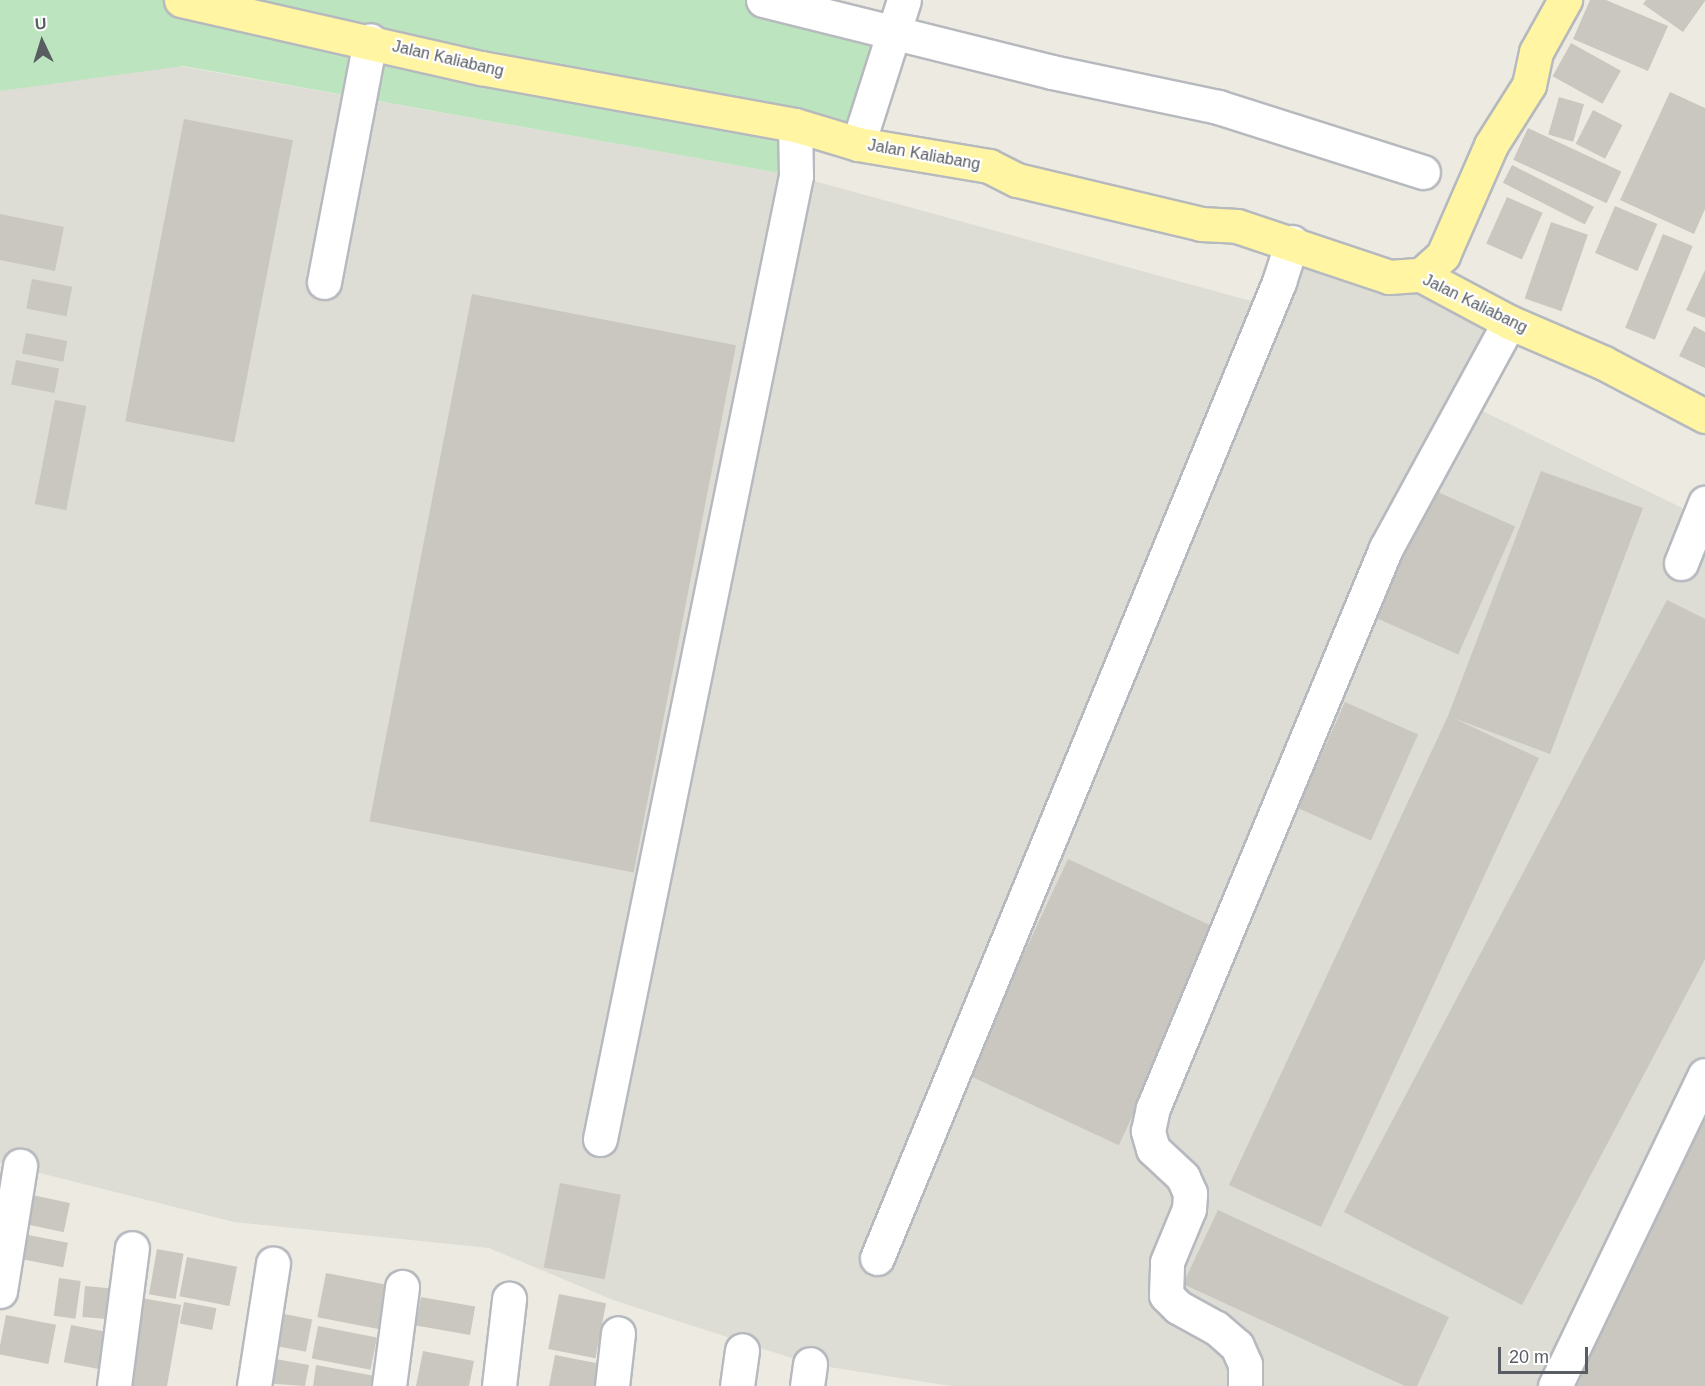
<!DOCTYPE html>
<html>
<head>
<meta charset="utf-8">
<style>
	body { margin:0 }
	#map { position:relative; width:1705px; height:1386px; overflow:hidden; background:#edebe1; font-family:Arial,sans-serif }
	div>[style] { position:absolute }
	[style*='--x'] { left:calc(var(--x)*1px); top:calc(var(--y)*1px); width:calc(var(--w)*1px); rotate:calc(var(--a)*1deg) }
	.industrial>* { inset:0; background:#dddcd5 }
	.green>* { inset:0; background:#bce5bf }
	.building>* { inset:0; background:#c9c7c0; transform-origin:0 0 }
	.roads { filter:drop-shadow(2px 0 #b6b9be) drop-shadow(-2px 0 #b6b9be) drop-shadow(0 2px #b6b9be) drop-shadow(0 -2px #b6b9be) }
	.minor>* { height:33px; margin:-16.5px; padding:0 16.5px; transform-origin:16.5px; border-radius:16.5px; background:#fff }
	.major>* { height:33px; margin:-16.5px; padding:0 16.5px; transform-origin:16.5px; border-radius:16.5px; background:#fff5a3 }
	span { translate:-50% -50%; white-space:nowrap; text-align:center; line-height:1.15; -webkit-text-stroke:4.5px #fff; paint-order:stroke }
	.street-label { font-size:16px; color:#595d62 }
	.north { position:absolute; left:12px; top:12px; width:60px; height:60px; -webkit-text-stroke:4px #fff; paint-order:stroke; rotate:356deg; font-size:16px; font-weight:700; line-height:24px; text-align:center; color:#595d62 }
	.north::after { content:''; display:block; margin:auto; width:21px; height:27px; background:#595d62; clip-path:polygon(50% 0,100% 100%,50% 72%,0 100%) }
	.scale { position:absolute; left:1498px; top:1347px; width:90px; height:27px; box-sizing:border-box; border:3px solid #595d62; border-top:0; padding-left:8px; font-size:18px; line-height:21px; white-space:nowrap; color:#595d62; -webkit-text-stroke:4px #fff; paint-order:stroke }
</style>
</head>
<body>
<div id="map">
	<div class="industrial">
		<div style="clip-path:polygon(0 34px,796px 176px,1269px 306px,1292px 242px,1509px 322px,1466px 403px,1699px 516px,1705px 503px,1705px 1386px,951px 1386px,810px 1364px,613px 1300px,489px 1248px,234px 1222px,0 1163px)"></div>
	</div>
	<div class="green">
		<div style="clip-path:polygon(0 0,745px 0,894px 33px,858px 144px,795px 125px,796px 176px,183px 66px,0 91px)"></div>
	</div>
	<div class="building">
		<div style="clip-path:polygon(1590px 0,1606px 0,1668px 26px,1648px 71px,1573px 39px)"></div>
		<div style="clip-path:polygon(1646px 0,1705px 0,1705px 1px,1683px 32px,1643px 4px)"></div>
		<div style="left:1571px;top:43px;width:57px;height:38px;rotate:29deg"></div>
		<div style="clip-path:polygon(1670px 92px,1705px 108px,1705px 209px,1694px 234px,1620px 200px)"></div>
		<div style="left:1559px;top:97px;width:26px;height:39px;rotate:16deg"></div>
		<div style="left:1593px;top:110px;width:33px;height:38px;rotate:27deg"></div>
		<div style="left:184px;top:119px;width:111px;height:308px;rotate:11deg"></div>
		<div style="left:1528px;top:128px;width:103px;height:35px;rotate:25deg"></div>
		<div style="left:1512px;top:165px;width:92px;height:20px;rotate:27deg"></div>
		<div style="left:1507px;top:197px;width:39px;height:51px;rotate:24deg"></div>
		<div style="left:1615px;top:206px;width:46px;height:51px;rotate:23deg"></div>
		<div style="clip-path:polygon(0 214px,64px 227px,55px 271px,0 260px)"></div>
		<div style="left:1551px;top:222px;width:39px;height:81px;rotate:19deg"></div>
		<div style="left:1663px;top:234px;width:32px;height:101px;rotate:22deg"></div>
		<div style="clip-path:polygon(1705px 270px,1705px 318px,1686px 310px)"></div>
		<div style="left:32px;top:279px;width:41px;height:30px;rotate:11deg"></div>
		<div style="left:472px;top:294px;width:269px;height:537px;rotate:11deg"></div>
		<div style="clip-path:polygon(1694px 326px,1705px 332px,1705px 368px,1679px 356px)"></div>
		<div style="left:26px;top:333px;width:42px;height:21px;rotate:11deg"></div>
		<div style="left:16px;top:360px;width:44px;height:25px;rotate:11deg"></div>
		<div style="left:55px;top:400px;width:32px;height:106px;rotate:11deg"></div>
		<div style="clip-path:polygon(1541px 471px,1643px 508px,1550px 754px,1453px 718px,1539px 758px,1321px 1227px,1229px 1185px,1448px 716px)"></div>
		<div style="left:1422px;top:485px;width:102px;height:140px;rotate:24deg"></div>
		<div style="clip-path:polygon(1667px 600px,1705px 619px,1705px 959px,1522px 1305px,1344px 1212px)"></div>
		<div style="left:1345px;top:702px;width:80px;height:116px;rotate:24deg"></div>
		<div style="left:1068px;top:859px;width:167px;height:238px;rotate:25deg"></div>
		<div style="clip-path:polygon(1705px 1112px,1705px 1386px,1577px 1386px)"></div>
		<div style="left:560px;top:1183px;width:62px;height:86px;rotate:11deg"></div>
		<div style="left:23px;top:1193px;width:48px;height:30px;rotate:12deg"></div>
		<div style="clip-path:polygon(1218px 1210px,1449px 1317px,1417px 1386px,1405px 1386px,1183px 1284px)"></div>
		<div style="left:13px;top:1232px;width:56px;height:25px;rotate:11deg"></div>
		<div style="left:157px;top:1249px;width:27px;height:46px;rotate:10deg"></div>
		<div style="left:187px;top:1257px;width:51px;height:40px;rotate:11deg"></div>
		<div style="left:326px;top:1273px;width:66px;height:45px;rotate:11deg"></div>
		<div style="left:59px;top:1278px;width:22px;height:38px;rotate:8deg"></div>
		<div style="left:85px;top:1286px;width:33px;height:31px;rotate:5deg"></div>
		<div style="left:559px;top:1294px;width:48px;height:56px;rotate:11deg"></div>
		<div style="left:136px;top:1297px;width:46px;height:88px;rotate:10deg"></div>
		<div style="left:421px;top:1297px;width:55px;height:29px;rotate:10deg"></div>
		<div style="left:184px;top:1302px;width:33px;height:22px;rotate:11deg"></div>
		<div style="left:269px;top:1311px;width:44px;height:33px;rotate:11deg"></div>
		<div style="left:6px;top:1315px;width:51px;height:40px;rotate:11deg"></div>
		<div style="left:71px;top:1325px;width:42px;height:38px;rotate:11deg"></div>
		<div style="left:318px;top:1326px;width:60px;height:33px;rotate:11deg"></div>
		<div style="clip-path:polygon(423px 1351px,474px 1361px,469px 1386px,416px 1386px)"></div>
		<div style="clip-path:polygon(555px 1355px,606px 1365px,602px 1386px,549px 1386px)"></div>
		<div style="clip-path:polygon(265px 1357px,309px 1365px,305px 1386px,260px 1383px)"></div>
		<div style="clip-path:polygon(316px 1365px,375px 1376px,373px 1386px,313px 1386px)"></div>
	</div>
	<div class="roads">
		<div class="minor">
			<div style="--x:763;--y:0;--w:298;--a:14"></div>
			<div style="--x:1052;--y:72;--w:170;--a:11.9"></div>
			<div style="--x:1218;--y:107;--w:215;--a:17.6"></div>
			<div style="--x:858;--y:144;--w:151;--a:-72.3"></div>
			<div style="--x:324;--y:282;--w:246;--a:-79.2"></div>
			<div style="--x:1681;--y:563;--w:65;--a:-68.2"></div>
			<div style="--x:600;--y:1139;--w:983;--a:-78.5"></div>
			<div style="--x:796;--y:176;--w:51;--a:-91.1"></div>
			<div style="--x:877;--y:1258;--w:1056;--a:-67.61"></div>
			<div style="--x:1279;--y:282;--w:42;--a:-72"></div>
			<div style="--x:0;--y:1291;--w:127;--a:-80.9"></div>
			<div style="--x:114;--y:1386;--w:139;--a:-82.6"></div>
			<div style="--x:254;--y:1386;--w:124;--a:-81.2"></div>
			<div style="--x:389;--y:1386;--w:100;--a:-82.5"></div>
			<div style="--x:499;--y:1386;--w:88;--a:-83.4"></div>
			<div style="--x:612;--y:1386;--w:53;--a:-83.5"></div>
			<div style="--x:737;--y:1386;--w:36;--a:-82"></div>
			<div style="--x:807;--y:1386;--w:22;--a:-82"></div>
			<div style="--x:1245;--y:1386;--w:22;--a:-90"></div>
			<div style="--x:1245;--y:1364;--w:20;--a:-114"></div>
			<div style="--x:1237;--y:1346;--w:28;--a:-139"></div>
			<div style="--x:1216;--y:1328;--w:43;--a:-151.1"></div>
			<div style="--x:1178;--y:1307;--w:17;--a:-135"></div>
			<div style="--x:1166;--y:1295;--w:33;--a:-88"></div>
			<div style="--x:1167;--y:1262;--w:57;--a:-67.5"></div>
			<div style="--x:1189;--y:1209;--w:16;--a:-86"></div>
			<div style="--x:1190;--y:1193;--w:17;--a:-114"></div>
			<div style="--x:1183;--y:1177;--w:41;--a:-137"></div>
			<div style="--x:1153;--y:1149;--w:19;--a:-106"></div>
			<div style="--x:1148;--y:1131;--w:24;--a:-78"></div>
			<div style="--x:1153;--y:1108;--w:607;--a:-67.41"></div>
			<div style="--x:1386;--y:548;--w:257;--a:-61.4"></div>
			<div style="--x:1555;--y:1386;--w:345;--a:-64.3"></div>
		</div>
		<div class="major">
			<div style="--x:181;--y:0;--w:308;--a:12.8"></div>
			<div style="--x:481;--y:68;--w:319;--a:10.3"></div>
			<div style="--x:795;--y:125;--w:66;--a:16.8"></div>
			<div style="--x:858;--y:144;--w:133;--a:9.5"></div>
			<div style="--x:989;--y:166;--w:31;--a:27"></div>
			<div style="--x:1017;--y:180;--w:189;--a:13.4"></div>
			<div style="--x:1201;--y:224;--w:36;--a:3"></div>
			<div style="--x:1237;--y:226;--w:160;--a:18.5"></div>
			<div style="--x:1389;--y:277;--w:32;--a:-4"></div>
			<div style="--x:1421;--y:275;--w:100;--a:28.1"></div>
			<div style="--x:1509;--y:322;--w:103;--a:23.3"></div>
			<div style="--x:1604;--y:363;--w:114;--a:27.7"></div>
			<div style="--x:1421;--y:275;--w:30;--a:-42"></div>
			<div style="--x:1443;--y:255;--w:120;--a:-66.4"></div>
			<div style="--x:1491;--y:145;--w:71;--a:-57.7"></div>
			<div style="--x:1529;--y:85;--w:34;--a:-78"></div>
			<div style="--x:1536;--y:52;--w:60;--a:-60.9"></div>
		</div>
	</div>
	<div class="street-label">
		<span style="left:448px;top:59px;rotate:13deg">Jalan Kaliabang</span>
		<span style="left:924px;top:155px;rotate:10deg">Jalan Kaliabang</span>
		<span style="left:1475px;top:304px;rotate:26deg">Jalan Kaliabang</span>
	</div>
	<div class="north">U</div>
	<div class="scale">20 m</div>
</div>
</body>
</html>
